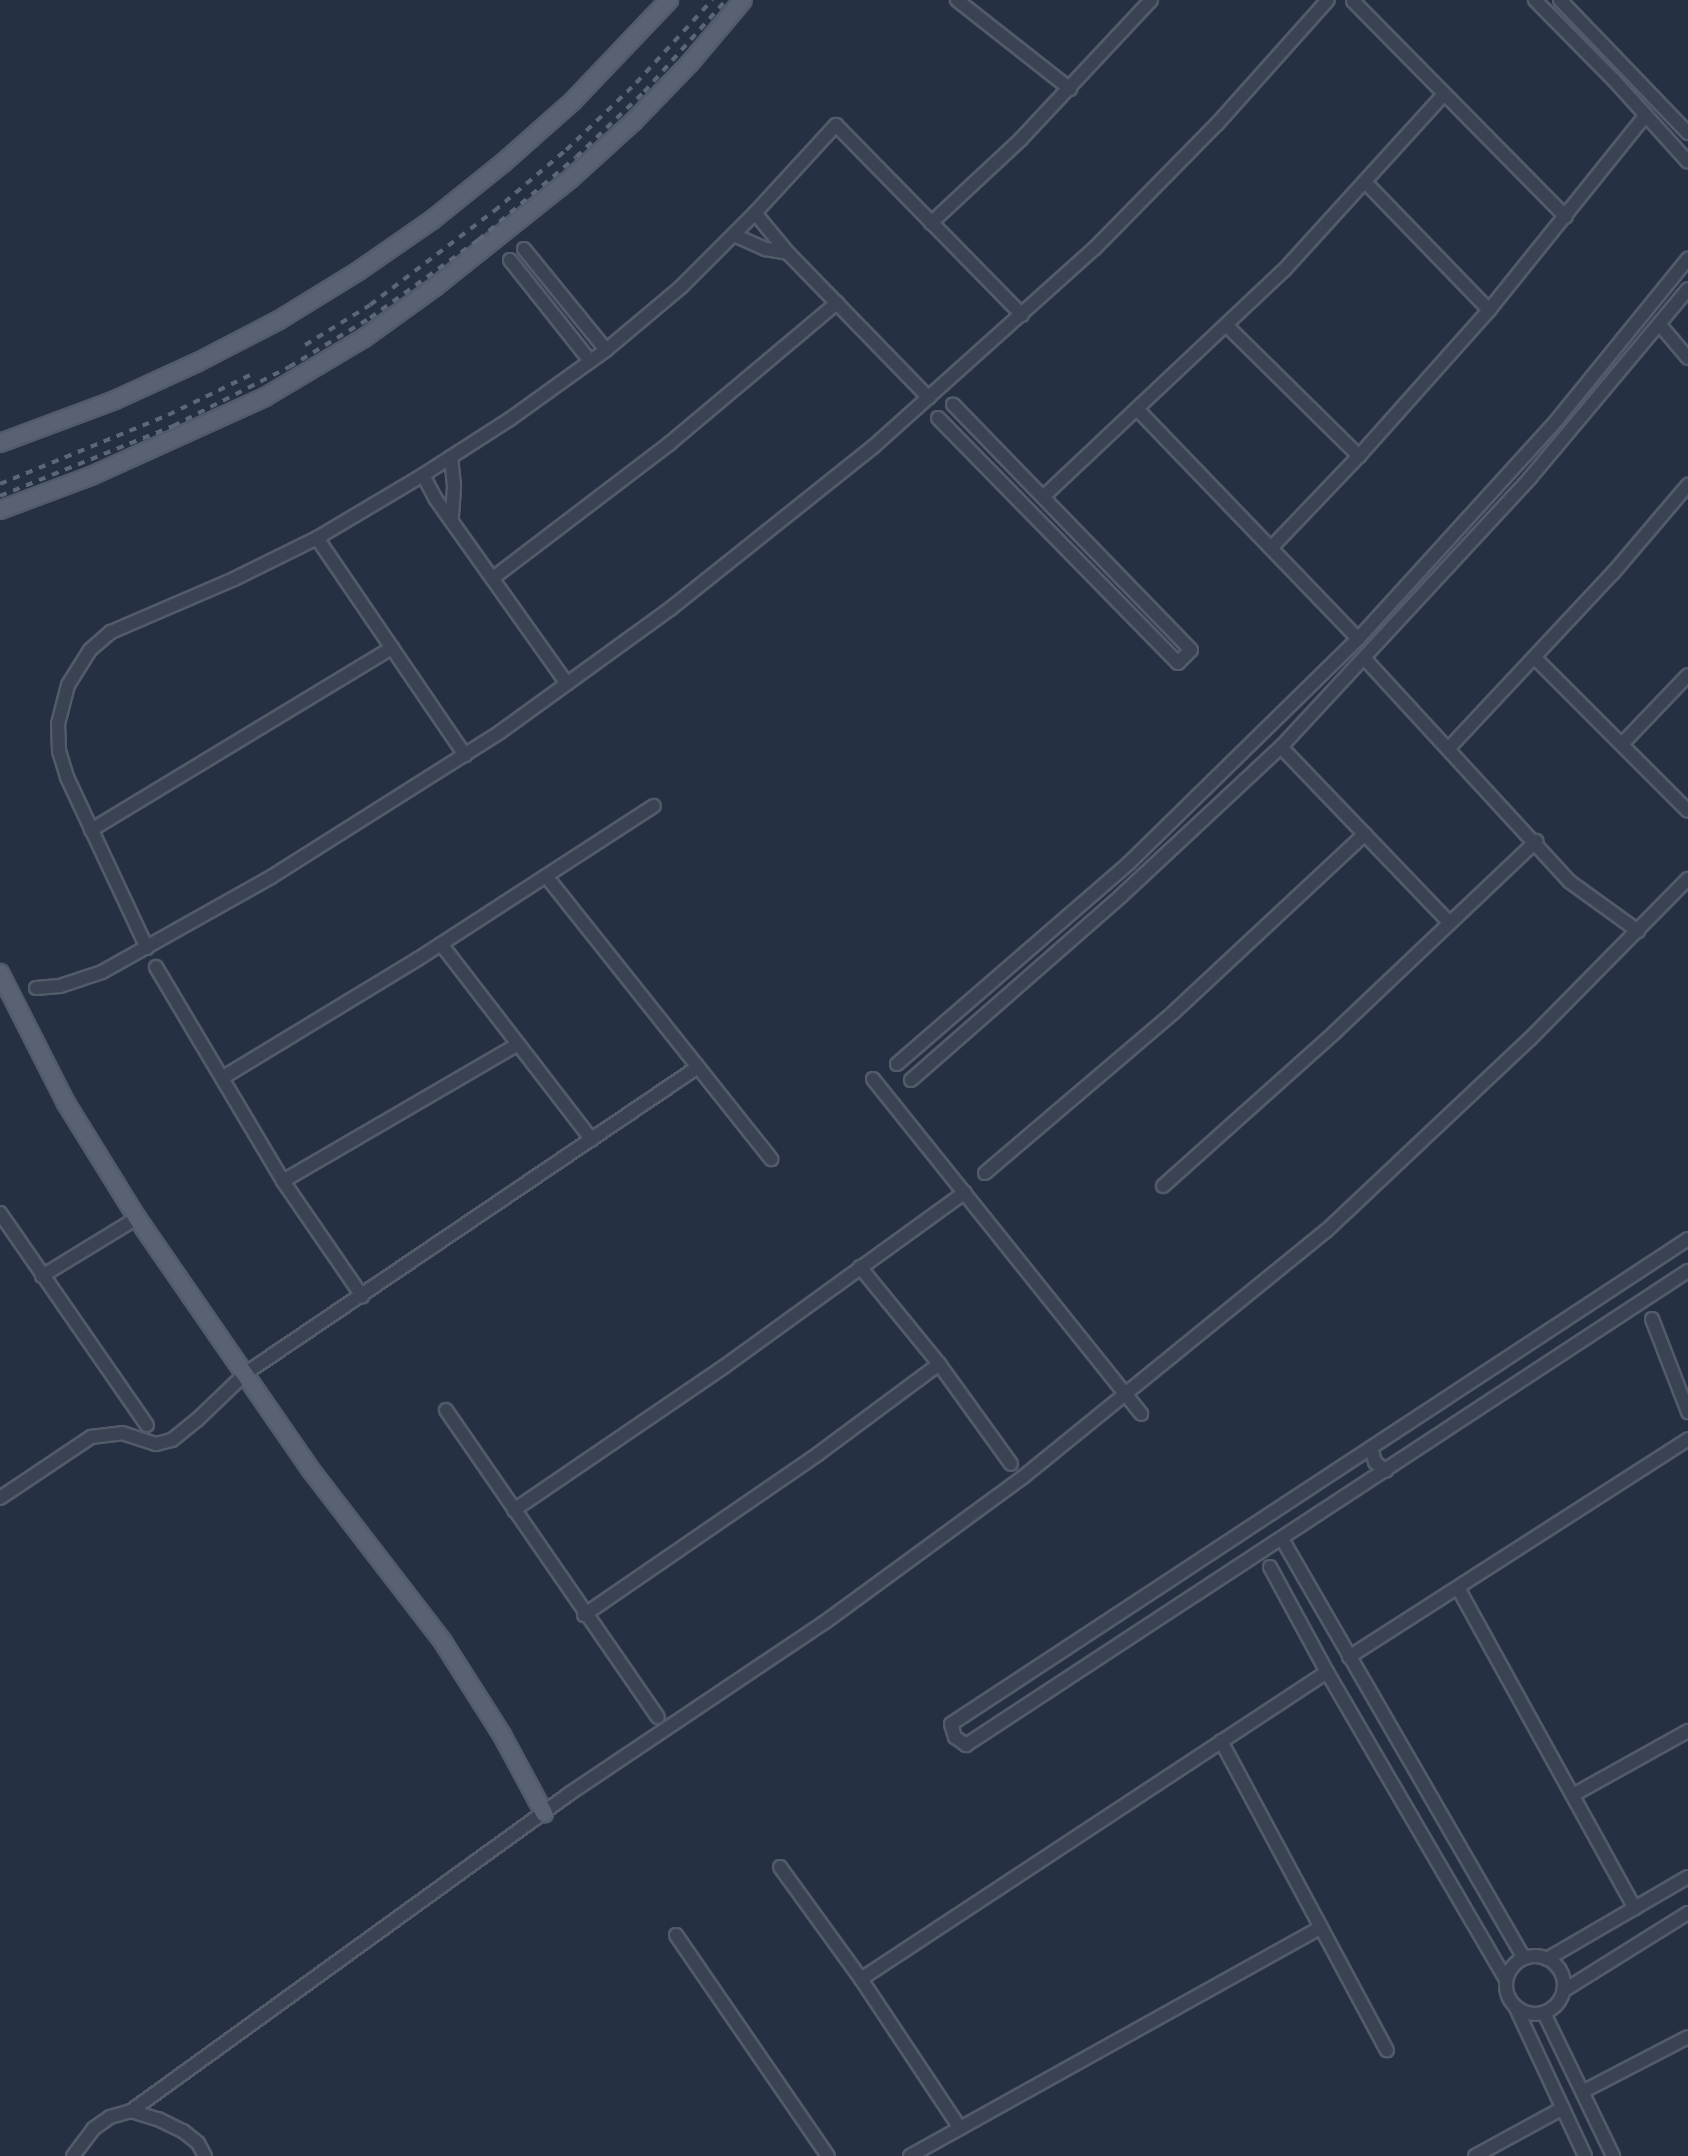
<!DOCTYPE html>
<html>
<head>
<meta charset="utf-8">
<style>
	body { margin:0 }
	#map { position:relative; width:1688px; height:2156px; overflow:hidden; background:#263043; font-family:"PT Sans Narrow",sans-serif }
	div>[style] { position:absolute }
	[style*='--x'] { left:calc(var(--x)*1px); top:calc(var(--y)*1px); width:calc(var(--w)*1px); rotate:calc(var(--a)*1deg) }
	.roads { filter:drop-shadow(2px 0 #535b6a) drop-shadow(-2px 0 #535b6a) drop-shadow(0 2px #535b6a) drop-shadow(0 -2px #535b6a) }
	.minor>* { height:12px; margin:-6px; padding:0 6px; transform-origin:6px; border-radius:6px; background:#3a4352 }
	.minor>.ring { margin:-6px; padding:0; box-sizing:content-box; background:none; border:12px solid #3a4352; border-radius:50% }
	.major>* { height:16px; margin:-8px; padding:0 8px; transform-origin:8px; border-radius:8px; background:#586272 }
	.rail>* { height:3.5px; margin-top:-1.75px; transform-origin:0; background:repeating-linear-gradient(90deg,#5c6779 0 7px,transparent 0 14px) }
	span { translate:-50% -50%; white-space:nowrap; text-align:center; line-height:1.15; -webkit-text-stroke:5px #1f2838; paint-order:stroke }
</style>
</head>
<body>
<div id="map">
	<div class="roads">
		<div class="minor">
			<div style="--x:957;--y:0;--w:144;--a:38.2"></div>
			<div style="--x:1535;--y:0;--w:112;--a:45.4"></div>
			<div style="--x:1614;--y:80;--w:110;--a:47.9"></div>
			<div style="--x:1560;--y:0;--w:185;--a:46.1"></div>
			<div style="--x:1353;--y:1;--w:303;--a:45.4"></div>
			<div style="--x:1366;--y:183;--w:177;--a:45.9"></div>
			<div style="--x:755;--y:213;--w:52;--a:50.5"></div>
			<div style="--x:788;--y:253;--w:202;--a:45.8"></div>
			<div style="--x:931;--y:223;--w:123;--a:-43"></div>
			<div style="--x:1021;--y:139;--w:190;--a:-46.9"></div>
			<div style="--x:734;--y:235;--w:35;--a:24"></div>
			<div style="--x:766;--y:249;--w:22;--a:10"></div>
			<div style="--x:524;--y:249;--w:130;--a:50.9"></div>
			<div style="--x:510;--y:260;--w:129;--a:51.6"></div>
			<div style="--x:1226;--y:325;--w:187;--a:44.6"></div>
			<div style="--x:1660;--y:325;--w:43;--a:49.7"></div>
			<div style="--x:1137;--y:409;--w:319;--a:46.1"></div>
			<div style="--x:938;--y:418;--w:343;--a:45.6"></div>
			<div style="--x:1178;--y:663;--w:18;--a:-45"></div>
			<div style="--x:1191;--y:650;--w:342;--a:-134.1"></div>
			<div style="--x:451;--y:457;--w:30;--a:84"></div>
			<div style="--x:454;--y:487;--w:31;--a:94"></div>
			<div style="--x:423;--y:475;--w:26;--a:62"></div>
			<div style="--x:435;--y:498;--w:228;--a:54.6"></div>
			<div style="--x:1043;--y:497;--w:332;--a:-43.3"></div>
			<div style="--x:1285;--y:269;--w:236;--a:-47.7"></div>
			<div style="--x:317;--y:538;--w:263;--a:55.7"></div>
			<div style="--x:1271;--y:548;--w:127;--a:-46.3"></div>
			<div style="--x:1359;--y:456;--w:195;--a:-48.3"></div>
			<div style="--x:1489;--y:310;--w:250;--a:-51.2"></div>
			<div style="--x:493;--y:578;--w:223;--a:-37.3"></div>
			<div style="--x:670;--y:443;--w:218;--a:-40"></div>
			<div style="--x:1364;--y:658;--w:304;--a:47.4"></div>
			<div style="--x:1570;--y:882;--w:84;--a:35.8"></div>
			<div style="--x:1535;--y:658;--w:216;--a:45"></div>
			<div style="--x:1622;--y:744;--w:95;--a:-46.3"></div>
			<div style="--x:1281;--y:747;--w:244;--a:46.2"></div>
			<div style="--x:1449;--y:748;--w:240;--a:-46.9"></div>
			<div style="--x:1613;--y:573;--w:116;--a:-49.6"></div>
			<div style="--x:91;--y:830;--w:352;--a:-31.2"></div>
			<div style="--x:546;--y:876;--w:362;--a:51.5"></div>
			<div style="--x:441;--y:944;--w:247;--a:52.4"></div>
			<div style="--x:147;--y:948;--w:189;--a:-115.1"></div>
			<div style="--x:67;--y:777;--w:27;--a:-107"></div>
			<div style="--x:59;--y:751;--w:27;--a:-92"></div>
			<div style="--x:58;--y:724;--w:40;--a:-75.6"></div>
			<div style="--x:68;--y:685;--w:41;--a:-57.8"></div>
			<div style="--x:90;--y:650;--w:28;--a:-41"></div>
			<div style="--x:111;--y:632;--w:134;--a:-23.3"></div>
			<div style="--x:234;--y:579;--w:93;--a:-26.3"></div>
			<div style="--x:317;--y:538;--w:123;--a:-30.7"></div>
			<div style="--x:423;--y:475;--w:103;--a:-32.8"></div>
			<div style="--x:510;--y:419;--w:118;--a:-35.7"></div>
			<div style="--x:606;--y:350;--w:98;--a:-40"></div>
			<div style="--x:681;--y:287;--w:105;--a:-45"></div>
			<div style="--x:755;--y:213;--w:120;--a:-47.4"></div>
			<div style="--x:836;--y:125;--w:266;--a:45.6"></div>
			<div style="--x:156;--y:967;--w:249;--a:59.3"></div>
			<div style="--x:283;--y:1181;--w:140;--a:55.5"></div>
			<div style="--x:36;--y:988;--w:24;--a:-5"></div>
			<div style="--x:60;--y:986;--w:44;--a:-18.4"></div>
			<div style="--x:102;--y:972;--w:194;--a:-29.3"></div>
			<div style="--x:271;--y:877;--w:271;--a:-32.3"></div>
			<div style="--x:500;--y:732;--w:210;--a:-35.9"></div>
			<div style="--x:670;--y:609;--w:260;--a:-38.6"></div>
			<div style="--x:873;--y:447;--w:297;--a:-41.9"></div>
			<div style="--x:1094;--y:249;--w:175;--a:-45.5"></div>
			<div style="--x:1217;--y:124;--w:166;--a:-48.2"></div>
			<div style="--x:897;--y:1064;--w:307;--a:-40.9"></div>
			<div style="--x:1129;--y:863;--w:320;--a:-44.4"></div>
			<div style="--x:1358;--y:639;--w:296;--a:-47.7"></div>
			<div style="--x:1557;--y:420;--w:208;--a:-50.9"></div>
			<div style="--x:222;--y:1078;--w:229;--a:-31.3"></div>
			<div style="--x:418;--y:959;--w:281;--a:-33"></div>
			<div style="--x:873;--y:1079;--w:429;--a:51.3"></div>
			<div style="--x:911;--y:1080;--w:279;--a:-41.2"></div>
			<div style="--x:1121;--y:896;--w:219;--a:-43"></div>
			<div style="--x:1281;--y:747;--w:367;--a:-47.2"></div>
			<div style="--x:1530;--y:478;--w:246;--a:-50.1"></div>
			<div style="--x:985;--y:1173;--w:248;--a:-40.4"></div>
			<div style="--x:1174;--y:1012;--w:261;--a:-43"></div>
			<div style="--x:283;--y:1181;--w:272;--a:-30.2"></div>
			<div style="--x:1163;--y:1186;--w:229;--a:-41.8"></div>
			<div style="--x:1334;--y:1033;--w:279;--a:-43.5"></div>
			<div style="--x:0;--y:1213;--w:258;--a:55.3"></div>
			<div style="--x:1688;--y:1239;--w:882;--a:146.65"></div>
			<div style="--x:951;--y:1724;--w:14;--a:73"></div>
			<div style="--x:955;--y:1737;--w:14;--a:36"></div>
			<div style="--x:966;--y:1745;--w:864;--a:-33.29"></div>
			<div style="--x:860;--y:1267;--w:125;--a:50.8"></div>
			<div style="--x:939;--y:1364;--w:123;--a:54.2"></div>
			<div style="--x:42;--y:1276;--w:111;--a:-31.4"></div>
			<div style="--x:1652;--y:1319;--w:100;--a:68.8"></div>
			<div style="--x:446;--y:1410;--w:373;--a:55.4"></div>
			<div style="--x:1371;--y:1448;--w:15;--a:74"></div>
			<div style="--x:1375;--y:1462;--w:14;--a:39"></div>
			<div style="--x:0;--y:1498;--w:110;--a:-33.8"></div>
			<div style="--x:91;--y:1437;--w:31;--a:-7"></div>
			<div style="--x:122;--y:1433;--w:36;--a:18"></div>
			<div style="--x:156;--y:1444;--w:16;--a:-14"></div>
			<div style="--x:172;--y:1440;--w:33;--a:-39"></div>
			<div style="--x:198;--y:1419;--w:66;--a:-43.8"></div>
			<div style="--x:246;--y:1373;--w:546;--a:-34.1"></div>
			<div style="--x:514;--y:1510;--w:255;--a:-34.3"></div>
			<div style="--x:725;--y:1366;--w:296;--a:-35.9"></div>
			<div style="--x:1282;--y:1539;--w:484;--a:60"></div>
			<div style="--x:1270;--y:1567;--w:119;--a:61.5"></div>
			<div style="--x:1327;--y:1672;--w:356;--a:59.8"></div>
			<div style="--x:1458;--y:1588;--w:366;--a:61.1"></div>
			<div style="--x:584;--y:1615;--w:284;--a:-34.5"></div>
			<div style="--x:818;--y:1454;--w:151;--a:-36.6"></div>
			<div style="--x:1349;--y:1657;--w:403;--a:-32.7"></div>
			<div style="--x:1221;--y:1741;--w:351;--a:61.8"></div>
			<div style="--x:1573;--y:1795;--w:132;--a:-29.1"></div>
			<div style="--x:780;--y:1867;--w:138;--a:54.1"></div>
			<div style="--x:861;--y:1979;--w:179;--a:56.4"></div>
			<div style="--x:676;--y:1935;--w:268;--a:55.5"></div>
			<div class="ring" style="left:1506px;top:1956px;width:46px;height:46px"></div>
			<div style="--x:1547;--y:1959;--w:163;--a:-30.2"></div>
			<div style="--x:861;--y:1979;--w:558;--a:-33.38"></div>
			<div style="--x:1563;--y:1991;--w:147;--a:-32"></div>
			<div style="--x:1516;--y:2008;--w:163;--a:65"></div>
			<div style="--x:1544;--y:2013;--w:159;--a:64.2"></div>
			<div style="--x:1584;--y:2091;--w:117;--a:-27.4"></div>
			<div style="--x:131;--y:2111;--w:541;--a:-35.89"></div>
			<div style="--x:569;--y:1794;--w:308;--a:-33.9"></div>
			<div style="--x:825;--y:1622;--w:245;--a:-36.2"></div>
			<div style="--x:1023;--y:1477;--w:390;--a:-39.1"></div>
			<div style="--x:1326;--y:1231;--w:280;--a:-43.3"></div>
			<div style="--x:1530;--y:1039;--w:225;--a:-45.4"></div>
			<div style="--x:73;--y:2156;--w:34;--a:-53"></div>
			<div style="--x:93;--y:2129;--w:21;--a:-35"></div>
			<div style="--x:110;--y:2117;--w:22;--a:-16"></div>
			<div style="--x:131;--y:2111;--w:28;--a:17"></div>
			<div style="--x:158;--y:2119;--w:28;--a:26"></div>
			<div style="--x:183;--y:2131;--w:19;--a:39"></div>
			<div style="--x:198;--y:2143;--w:15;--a:62"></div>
			<div style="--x:910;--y:2156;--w:470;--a:-29.1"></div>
			<div style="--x:1475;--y:2156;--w:100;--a:-28.6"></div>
		</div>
		<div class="major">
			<div style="--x:0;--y:443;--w:123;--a:-20.5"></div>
			<div style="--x:115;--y:400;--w:91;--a:-24.6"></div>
			<div style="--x:198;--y:362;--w:91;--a:-27.4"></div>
			<div style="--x:279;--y:320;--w:92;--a:-31.6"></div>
			<div style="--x:357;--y:272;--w:91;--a:-34.7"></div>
			<div style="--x:432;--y:220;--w:91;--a:-38.8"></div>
			<div style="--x:503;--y:163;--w:92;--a:-41.5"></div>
			<div style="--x:572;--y:102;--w:141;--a:-46.4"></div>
			<div style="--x:0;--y:510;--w:97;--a:-20.5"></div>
			<div style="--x:91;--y:476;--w:191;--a:-24.4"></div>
			<div style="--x:265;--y:397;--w:115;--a:-30.8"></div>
			<div style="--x:364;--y:338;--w:89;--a:-35.8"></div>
			<div style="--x:436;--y:286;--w:170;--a:-38.6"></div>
			<div style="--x:569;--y:180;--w:88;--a:-42.2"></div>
			<div style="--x:634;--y:121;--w:81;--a:-46"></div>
			<div style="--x:690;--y:63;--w:82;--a:-49.9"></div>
			<div style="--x:0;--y:973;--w:146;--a:63.1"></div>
			<div style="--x:66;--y:1103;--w:135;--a:58.3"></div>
			<div style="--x:137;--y:1218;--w:305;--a:55.4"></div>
			<div style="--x:310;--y:1469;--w:218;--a:52.4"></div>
			<div style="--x:443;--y:1642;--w:110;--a:57.6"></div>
			<div style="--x:502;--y:1735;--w:89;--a:61.7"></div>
		</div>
	</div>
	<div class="rail">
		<div style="--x:305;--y:345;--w:76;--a:-31.6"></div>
		<div style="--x:370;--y:305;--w:156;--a:-37.2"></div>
		<div style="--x:494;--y:211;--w:94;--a:-40.3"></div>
		<div style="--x:566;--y:150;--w:97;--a:-43.7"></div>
		<div style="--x:636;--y:83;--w:113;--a:-47.5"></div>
		<div style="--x:0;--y:484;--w:182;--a:-22.3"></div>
		<div style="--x:168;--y:415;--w:91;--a:-26"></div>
		<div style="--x:0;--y:496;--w:187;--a:-22"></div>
		<div style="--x:173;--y:426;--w:130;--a:-27"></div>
		<div style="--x:289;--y:367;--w:95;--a:-31.2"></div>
		<div style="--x:370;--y:318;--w:133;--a:-35.8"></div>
		<div style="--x:478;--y:240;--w:128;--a:-40.3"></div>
		<div style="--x:576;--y:157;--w:94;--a:-43.7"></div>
		<div style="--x:644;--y:92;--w:123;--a:-48.3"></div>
	</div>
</div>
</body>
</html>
